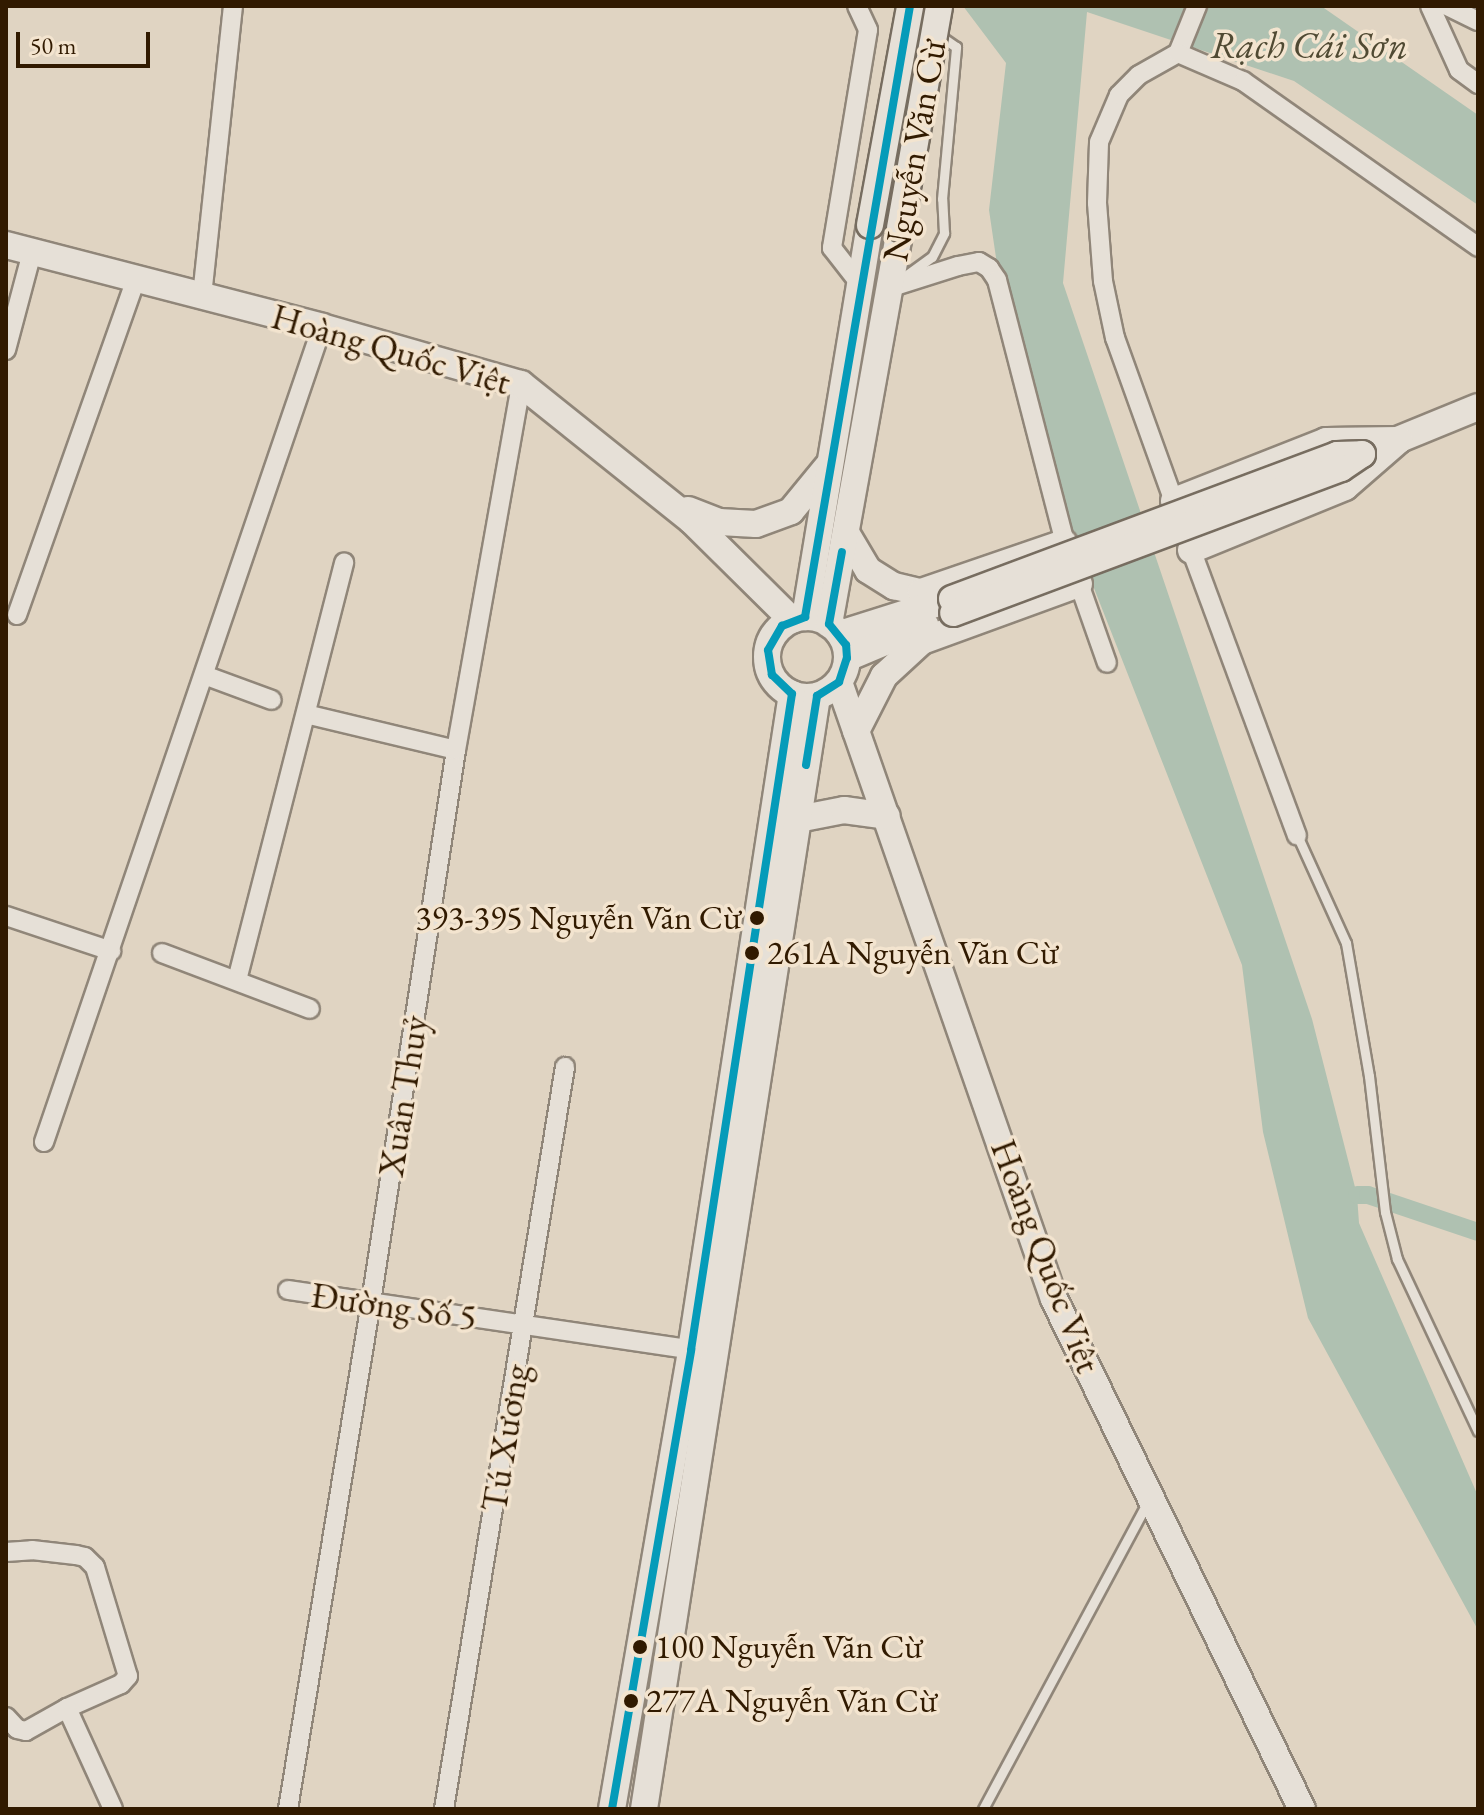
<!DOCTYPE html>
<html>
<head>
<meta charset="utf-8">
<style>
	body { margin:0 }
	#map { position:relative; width:1484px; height:1815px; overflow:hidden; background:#e0d4c2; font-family:"EB Garamond",serif }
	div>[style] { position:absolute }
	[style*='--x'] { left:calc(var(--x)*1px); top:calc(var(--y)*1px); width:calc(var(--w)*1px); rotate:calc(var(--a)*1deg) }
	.water>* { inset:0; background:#afc1b1 }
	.canal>* { height:18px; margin:-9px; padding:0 9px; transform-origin:9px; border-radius:9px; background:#afc1b1 }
	.roads { filter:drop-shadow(2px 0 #908679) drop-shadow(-2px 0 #908679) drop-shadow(0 2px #908679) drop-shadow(0 -2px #908679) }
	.lane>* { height:9px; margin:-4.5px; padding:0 4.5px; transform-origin:4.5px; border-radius:4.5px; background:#e6e0d7 }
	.street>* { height:18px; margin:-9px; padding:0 9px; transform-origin:9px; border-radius:9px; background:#e6e0d7 }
	.secondary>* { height:26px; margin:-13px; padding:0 13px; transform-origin:13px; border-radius:13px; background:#e6e0d7 }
	.secondary>.ring { margin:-13px; padding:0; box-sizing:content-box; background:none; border:26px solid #e6e0d7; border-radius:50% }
	.bridges { filter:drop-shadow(2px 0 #776d60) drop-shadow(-2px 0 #776d60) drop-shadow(0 2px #776d60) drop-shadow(0 -2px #776d60) }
	.secondary-bridge>* { height:26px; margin:-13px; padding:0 13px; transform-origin:13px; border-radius:13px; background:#e6e0d7 }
	.bus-1>* { height:8px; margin:-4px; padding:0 4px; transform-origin:4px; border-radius:4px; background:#059bb9 }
	.dots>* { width:22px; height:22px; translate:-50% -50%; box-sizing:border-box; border:4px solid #f3e4cf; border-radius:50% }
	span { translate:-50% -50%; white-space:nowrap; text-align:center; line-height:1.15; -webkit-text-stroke:7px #f3e4cf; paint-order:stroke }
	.bus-label { font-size:34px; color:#311a00 }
	.right { translate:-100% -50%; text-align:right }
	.left { translate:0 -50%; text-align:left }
	.street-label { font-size:36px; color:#311a00 }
	.water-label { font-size:38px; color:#504a33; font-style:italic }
	.frame { position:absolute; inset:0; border:8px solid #311a00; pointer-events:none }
	.scale { position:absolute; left:16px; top:32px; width:134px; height:36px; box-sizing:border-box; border:4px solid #311a00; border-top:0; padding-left:10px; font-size:24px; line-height:28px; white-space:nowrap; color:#311a00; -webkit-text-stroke:6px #f3e4cf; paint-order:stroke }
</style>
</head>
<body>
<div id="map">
	<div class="water">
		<div style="clip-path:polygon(963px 6px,1321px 6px,1478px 115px,1478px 205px,1294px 81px,1087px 12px,1063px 283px,1312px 1019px,1357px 1195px,1359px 1223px,1478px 1496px,1478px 1630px,1308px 1318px,1263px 1132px,1242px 965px,1015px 387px,989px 210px,1006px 63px)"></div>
	</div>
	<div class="canal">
		<div style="--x:1357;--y:1195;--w:11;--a:0"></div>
		<div style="--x:1368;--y:1195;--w:116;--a:18.6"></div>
	</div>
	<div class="roads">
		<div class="lane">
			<div style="--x:904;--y:277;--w:34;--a:-36"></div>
			<div style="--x:932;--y:257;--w:27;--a:-63"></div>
			<div style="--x:944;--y:233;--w:34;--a:-93"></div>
			<div style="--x:942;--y:199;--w:153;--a:-84.7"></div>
			<div style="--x:956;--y:47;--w:21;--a:-145"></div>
			<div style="--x:1297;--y:835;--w:119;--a:65.6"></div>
			<div style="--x:1346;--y:943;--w:135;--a:80.2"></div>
			<div style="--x:1369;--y:1076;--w:137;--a:83.3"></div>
			<div style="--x:1385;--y:1212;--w:49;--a:75.7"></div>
			<div style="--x:1397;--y:1259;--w:190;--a:64.8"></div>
			<div style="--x:983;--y:1809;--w:349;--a:-61.8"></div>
		</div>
		<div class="street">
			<div style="--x:857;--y:6;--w:26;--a:65"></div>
			<div style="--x:868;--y:30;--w:221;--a:99.4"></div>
			<div style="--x:832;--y:248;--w:46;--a:52.1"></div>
			<div style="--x:1430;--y:6;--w:70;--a:65.6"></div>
			<div style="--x:1459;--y:70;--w:24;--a:36"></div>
			<div style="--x:1447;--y:6;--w:34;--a:26"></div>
			<div style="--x:1178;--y:53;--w:51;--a:-68"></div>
			<div style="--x:889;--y:288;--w:72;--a:-17.7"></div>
			<div style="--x:958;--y:266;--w:21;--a:-11"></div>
			<div style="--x:979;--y:262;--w:12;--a:31"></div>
			<div style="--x:989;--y:268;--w:14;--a:56"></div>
			<div style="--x:997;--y:280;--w:280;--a:75.5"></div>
			<div style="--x:202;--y:296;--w:292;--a:-83.9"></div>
			<div style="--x:6;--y:350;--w:101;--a:-75.1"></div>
			<div style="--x:1177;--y:510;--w:183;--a:-109.8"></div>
			<div style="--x:1115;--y:338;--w:58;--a:-101.9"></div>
			<div style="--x:1103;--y:281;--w:78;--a:-94.4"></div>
			<div style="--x:1097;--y:203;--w:61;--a:-88.1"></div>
			<div style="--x:1099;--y:142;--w:51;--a:-66.9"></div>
			<div style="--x:1119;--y:95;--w:28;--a:-45"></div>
			<div style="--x:1139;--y:75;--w:45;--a:-29.4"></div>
			<div style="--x:1178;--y:53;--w:71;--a:23.3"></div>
			<div style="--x:1243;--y:81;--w:288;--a:35.2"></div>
			<div style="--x:1188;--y:541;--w:314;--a:69.7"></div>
			<div style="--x:1076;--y:575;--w:93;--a:70.6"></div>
			<div style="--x:17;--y:615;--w:354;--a:-70.5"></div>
			<div style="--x:204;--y:675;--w:72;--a:20.2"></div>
			<div style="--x:306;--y:714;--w:154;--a:13.5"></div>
			<div style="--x:6;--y:916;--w:111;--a:18.4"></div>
			<div style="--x:162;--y:953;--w:158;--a:20.7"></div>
			<div style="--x:237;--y:980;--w:431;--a:-75.6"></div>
			<div style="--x:44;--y:1142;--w:861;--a:-71.17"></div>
			<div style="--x:288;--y:1290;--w:417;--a:8.4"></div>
			<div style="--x:6;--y:1552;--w:26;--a:-4"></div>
			<div style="--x:32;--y:1550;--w:44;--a:6.5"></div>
			<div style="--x:76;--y:1555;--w:9;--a:13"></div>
			<div style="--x:85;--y:1557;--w:14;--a:45"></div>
			<div style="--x:95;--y:1567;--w:114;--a:73.2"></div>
			<div style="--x:128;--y:1676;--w:11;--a:131"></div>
			<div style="--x:121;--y:1684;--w:59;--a:156"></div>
			<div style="--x:6;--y:1717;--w:16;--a:47"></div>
			<div style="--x:17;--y:1729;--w:9;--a:13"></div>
			<div style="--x:26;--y:1731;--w:47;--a:-29.3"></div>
			<div style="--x:67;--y:1708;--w:111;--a:65.5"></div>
			<div style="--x:288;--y:1809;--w:514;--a:-80.7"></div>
			<div style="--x:371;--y:1302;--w:559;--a:-81.25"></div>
			<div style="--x:456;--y:750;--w:372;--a:-79.9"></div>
			<div style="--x:444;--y:1809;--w:752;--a:-80.74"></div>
		</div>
		<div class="secondary">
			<div style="--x:6;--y:245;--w:326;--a:14.5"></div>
			<div style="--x:322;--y:327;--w:207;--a:16"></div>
			<div style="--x:521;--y:384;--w:218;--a:38.7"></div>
			<div style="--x:691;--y:520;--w:142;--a:44.7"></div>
			<div style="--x:1385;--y:445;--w:100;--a:-22.2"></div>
			<div style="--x:1174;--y:501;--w:163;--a:-21.5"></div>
			<div style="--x:1326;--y:441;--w:73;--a:-0.8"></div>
			<div style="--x:688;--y:510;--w:33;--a:21"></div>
			<div style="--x:719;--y:522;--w:37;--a:3"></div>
			<div style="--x:756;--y:524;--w:37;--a:-20"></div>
			<div style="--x:791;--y:511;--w:57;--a:-50.7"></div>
			<div style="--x:846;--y:533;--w:43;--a:59.3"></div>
			<div style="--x:868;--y:570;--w:31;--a:32"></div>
			<div style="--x:894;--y:586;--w:28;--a:13"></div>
			<div style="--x:921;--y:592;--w:151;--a:-18.9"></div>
			<div style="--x:1191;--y:550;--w:166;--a:-22.2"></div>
			<div style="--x:1345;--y:487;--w:72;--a:-41"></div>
			<div style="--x:805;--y:617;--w:397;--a:-80.6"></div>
			<div class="ring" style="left:767px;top:617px;width:54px;height:54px"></div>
			<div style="--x:829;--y:624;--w:402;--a:-79.8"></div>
			<div style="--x:840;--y:634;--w:113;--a:-17.5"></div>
			<div style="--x:847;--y:658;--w:85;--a:-22.9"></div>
			<div style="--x:839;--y:682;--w:653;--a:70.79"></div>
			<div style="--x:1054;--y:1299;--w:567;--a:64.07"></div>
			<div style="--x:856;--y:731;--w:62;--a:-63"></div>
			<div style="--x:884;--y:676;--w:52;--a:-42.6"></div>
			<div style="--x:922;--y:641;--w:167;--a:-20"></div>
			<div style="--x:798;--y:819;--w:47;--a:-11.1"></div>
			<div style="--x:844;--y:810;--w:43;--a:7.9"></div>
			<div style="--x:612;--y:1809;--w:466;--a:-80.2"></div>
			<div style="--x:691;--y:1350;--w:664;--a:-81.25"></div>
			<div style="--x:644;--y:1809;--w:1126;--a:-81.16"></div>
		</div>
	</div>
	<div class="bridges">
		<div class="secondary-bridge">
			<div style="--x:870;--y:225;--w:223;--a:-79.6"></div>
			<div style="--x:900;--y:228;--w:225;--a:-80"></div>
			<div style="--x:952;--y:599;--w:411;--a:-20.5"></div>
			<div style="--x:1337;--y:455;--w:25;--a:-2"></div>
			<div style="--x:1362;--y:454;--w:25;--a:146"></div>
			<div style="--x:1341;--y:468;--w:414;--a:159.5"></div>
		</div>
	</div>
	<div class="bus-1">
		<div style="--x:806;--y:765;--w:70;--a:-80.9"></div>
		<div style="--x:817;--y:696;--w:26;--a:-32"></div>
		<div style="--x:839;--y:682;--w:25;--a:-72"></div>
		<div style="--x:847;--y:658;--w:13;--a:-94"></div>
		<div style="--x:846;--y:645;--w:27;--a:-129"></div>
		<div style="--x:829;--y:624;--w:73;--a:-79.8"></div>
		<div style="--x:612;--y:1809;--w:466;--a:-80.2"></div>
		<div style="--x:691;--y:1350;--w:664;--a:-81.25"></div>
		<div style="--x:792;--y:694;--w:28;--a:-136"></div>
		<div style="--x:772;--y:675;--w:25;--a:-99"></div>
		<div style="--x:768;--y:650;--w:28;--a:-60"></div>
		<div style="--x:782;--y:626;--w:25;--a:-21"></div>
		<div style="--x:805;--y:617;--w:620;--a:-80.25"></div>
	</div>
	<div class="dots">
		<div style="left:757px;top:918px;background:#311a00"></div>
		<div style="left:752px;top:953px;background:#311a00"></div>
		<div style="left:640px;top:1647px;background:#311a00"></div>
		<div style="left:631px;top:1701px;background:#311a00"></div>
	</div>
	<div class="bus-label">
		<span class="right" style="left:742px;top:918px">393-395 Nguyễn Văn Cừ</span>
		<span class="left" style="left:767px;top:953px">261A Nguyễn Văn Cừ</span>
		<span class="left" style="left:655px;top:1647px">100 Nguyễn Văn Cừ</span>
		<span class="left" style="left:646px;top:1701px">277A Nguyễn Văn Cừ</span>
	</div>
	<div class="street-label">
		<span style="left:914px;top:150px;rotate:-80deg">Nguyễn Văn Cừ</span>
		<span style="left:391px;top:349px;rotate:16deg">Hoàng Quốc Việt</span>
		<span style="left:403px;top:1096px;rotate:-81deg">Xuân Thuỷ</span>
		<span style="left:1046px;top:1256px;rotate:69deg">Hoàng Quốc Việt</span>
		<span style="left:394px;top:1306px;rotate:8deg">Đường Số 5</span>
		<span style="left:505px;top:1438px;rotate:-81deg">Tú Xương</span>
	</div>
	<div class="water-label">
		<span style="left:1309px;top:45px">Rạch Cái Sơn</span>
	</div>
	<div class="frame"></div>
	<div class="scale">50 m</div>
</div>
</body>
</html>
